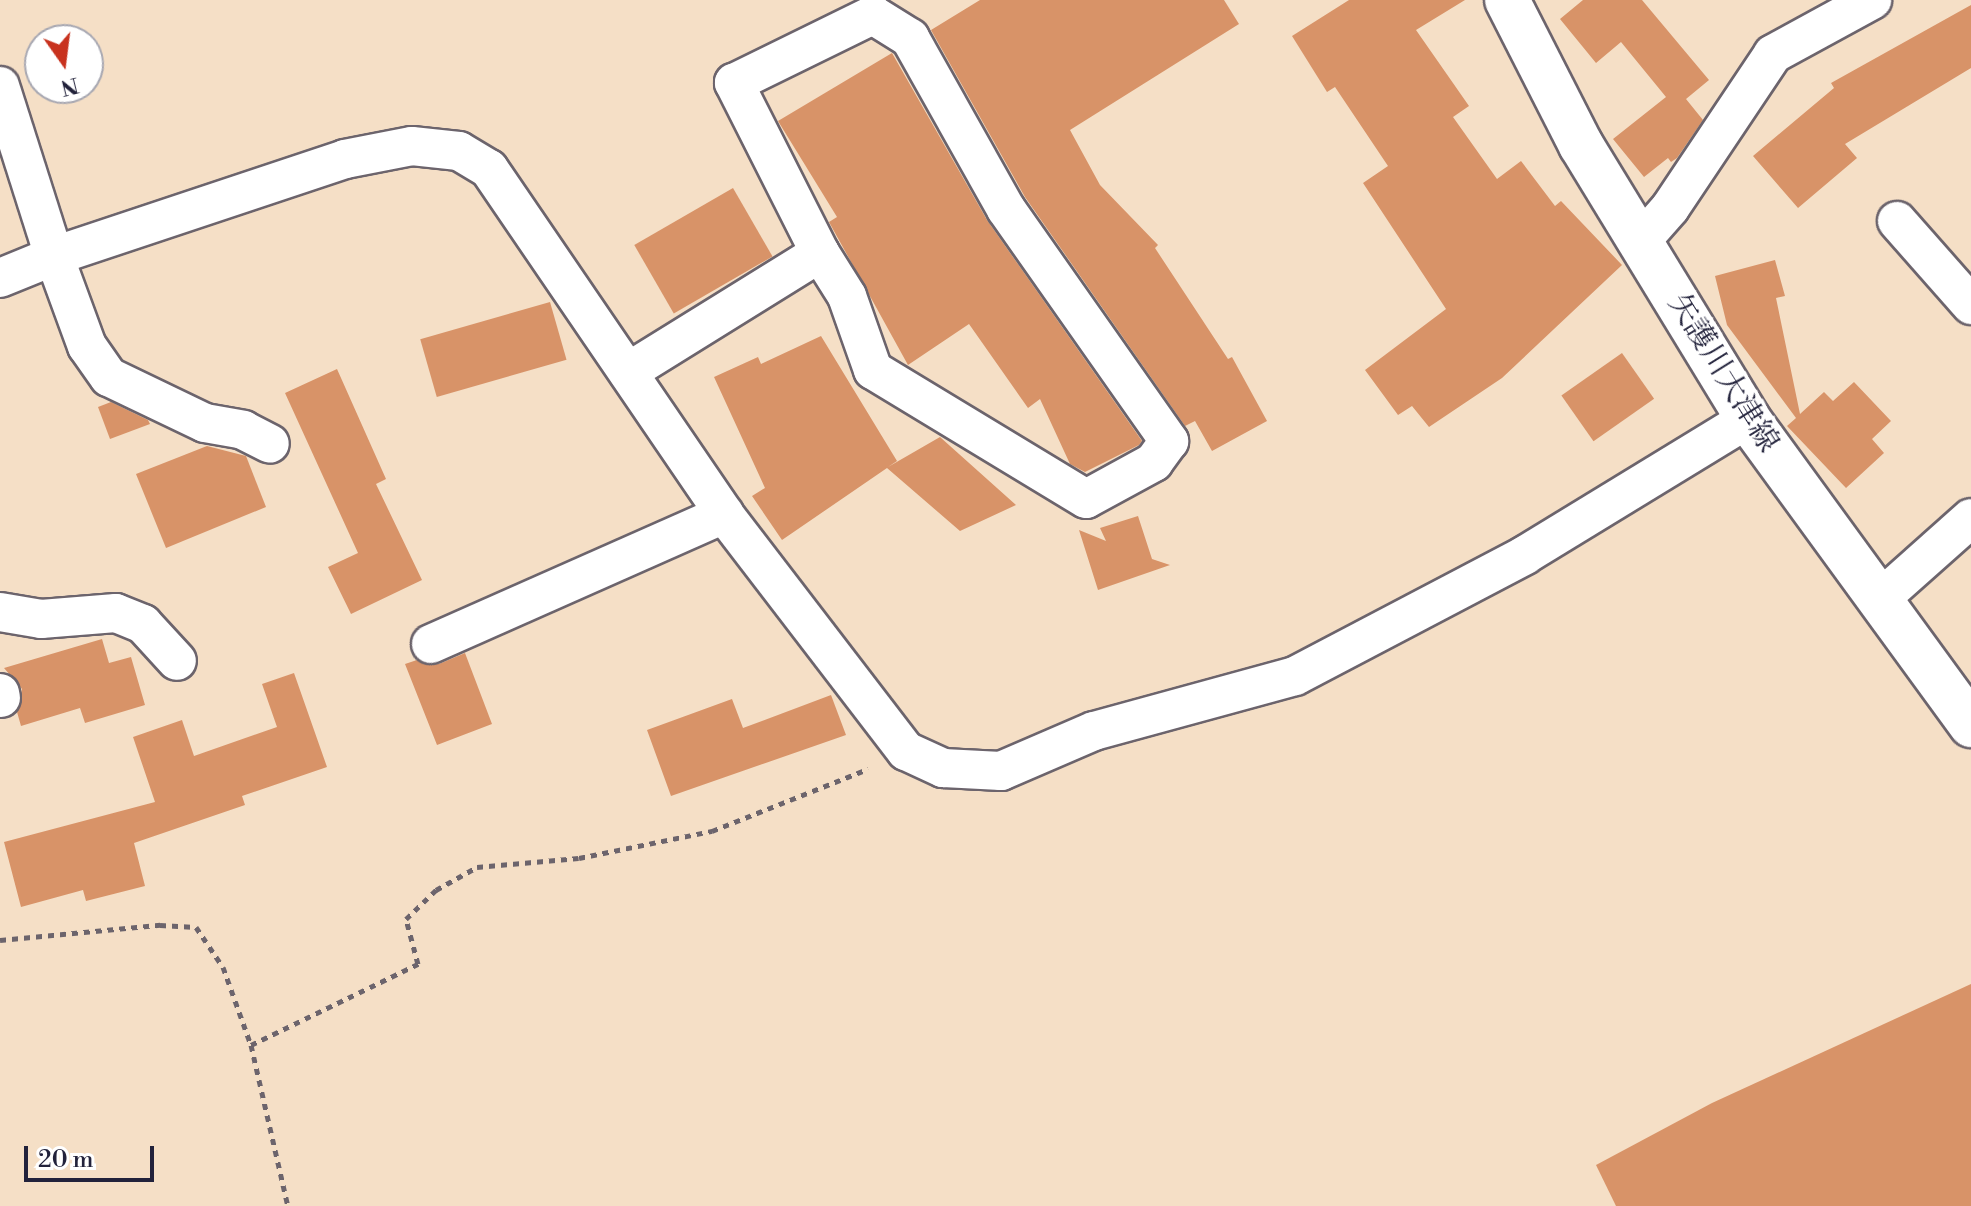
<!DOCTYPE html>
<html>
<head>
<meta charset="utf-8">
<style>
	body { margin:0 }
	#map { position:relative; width:1971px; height:1206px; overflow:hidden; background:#f5dfc6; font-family:"Libre Bodoni","Noto Serif JP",serif }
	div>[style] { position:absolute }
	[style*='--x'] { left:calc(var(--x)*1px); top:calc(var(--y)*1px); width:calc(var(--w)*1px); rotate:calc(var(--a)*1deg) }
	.building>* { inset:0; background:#d89368; transform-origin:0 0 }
	.path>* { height:5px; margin-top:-2.5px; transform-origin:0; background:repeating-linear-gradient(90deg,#6c646c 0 6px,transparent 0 12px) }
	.roads { filter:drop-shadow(2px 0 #6c646c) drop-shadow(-2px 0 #6c646c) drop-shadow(0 2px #6c646c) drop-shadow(0 -2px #6c646c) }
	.minor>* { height:38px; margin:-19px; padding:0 19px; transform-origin:19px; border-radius:19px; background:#fff }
	.secondary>* { height:44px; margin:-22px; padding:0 22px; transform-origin:22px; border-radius:22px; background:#fff }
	span { translate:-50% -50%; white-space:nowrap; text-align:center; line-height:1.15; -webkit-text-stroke:7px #fff; paint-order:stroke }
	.street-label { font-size:30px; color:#22223b }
	.north { position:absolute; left:24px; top:24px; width:80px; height:80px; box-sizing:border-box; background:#fff; border:2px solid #a7a7b1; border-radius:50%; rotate:166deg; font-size:22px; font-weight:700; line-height:32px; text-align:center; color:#22223b }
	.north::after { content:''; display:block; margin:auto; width:28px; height:36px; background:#c8321e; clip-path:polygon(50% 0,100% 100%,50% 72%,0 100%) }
	.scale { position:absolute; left:24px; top:1146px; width:130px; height:36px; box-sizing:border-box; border:4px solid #22223b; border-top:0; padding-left:10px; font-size:24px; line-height:28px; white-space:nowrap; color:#22223b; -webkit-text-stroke:6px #fff; paint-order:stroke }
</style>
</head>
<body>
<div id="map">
	<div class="building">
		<div style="clip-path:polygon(980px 0,1224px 0,1239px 24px,1070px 130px,1100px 185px,1158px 245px,1155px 248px,1228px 359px,1232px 357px,1267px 421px,1212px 451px,1195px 421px,1185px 426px,1025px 197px,931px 30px)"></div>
		<div style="clip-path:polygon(1349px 0,1465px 0,1416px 30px,1469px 106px,1453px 117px,1497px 179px,1521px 161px,1555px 206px,1561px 201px,1622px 265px,1502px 378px,1429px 427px,1412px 406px,1398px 415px,1365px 370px,1446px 309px,1363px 183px,1388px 166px,1335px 87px,1327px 92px,1292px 36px)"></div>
		<div style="clip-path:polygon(1583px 0,1642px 0,1709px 80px,1686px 99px,1703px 120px,1677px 158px,1671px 162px,1668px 158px,1644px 177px,1613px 139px,1666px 97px,1621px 42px,1596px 63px,1560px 19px)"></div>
		<div style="clip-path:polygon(1971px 5px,1971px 68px,1845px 144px,1857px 158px,1798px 208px,1753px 156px,1834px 88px,1831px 83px)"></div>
		<div style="clip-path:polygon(892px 53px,987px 220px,1142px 441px,1139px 445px,1085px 472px,1070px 464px,1040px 399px,1028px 408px,969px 324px,908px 365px,829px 222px,837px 217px,778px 121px)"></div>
		<div style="left:733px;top:188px;width:79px;height:114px;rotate:60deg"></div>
		<div style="clip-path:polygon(1775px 260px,1785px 296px,1776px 298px,1800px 414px,1824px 392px,1833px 401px,1854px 382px,1891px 421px,1872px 439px,1884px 453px,1846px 488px,1787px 426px,1796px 418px,1727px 325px,1715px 276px)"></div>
		<div style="left:550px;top:302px;width:60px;height:135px;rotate:74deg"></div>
		<div style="clip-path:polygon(821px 336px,897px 461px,888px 467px,940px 437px,1016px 505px,960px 531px,887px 468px,782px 540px,752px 496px,765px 488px,714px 377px,758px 357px,761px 364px)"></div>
		<div style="left:1622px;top:353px;width:56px;height:74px;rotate:55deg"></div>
		<div style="clip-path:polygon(337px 369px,386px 479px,376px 484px,422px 580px,351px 614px,328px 567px,358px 553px,285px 393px)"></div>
		<div style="clip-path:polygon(111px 402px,148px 420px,150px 424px,110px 439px,98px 407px)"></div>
		<div style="clip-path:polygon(207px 446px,246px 456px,266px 507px,166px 548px,136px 474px)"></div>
		<div style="clip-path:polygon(1138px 516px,1152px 559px,1170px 565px,1098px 590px,1079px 530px,1106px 541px,1100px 528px)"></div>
		<div style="clip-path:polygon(102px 639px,109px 663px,131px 657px,145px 705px,85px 723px,80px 708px,21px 726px,17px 712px,22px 689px,4px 668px)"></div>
		<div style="clip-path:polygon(465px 653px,492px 724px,437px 745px,405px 664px,417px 660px,439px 664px)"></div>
		<div style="clip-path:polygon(294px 673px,327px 767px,242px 796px,245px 805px,134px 843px,145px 886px,86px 901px,83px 890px,21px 907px,4px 842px,155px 802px,133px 737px,182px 720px,194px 756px,277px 727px,262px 684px)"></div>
		<div style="clip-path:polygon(831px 695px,846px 735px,671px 796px,647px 730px,732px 699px,743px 728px)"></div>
		<div style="clip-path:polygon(1971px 984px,1971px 1206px,1616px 1206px,1596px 1165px,1712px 1103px)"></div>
	</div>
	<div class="path">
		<div style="--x:0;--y:940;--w:161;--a:-5.4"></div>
		<div style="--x:160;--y:925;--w:36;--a:3"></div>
		<div style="--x:196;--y:927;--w:48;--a:56"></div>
		<div style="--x:223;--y:967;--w:83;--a:70.3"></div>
		<div style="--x:251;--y:1045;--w:165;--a:77.1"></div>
		<div style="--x:251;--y:1045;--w:186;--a:-25.9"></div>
		<div style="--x:418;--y:964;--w:47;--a:-104.9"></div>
		<div style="--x:406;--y:919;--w:42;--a:-44"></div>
		<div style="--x:436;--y:890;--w:47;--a:-29.3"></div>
		<div style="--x:477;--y:867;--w:102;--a:-5"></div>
		<div style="--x:579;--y:858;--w:136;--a:-11.5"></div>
		<div style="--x:712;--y:831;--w:168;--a:-21.7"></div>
	</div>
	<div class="roads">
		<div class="minor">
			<div style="--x:0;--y:86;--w:178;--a:72.4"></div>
			<div style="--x:54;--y:256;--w:307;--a:-18.4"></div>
			<div style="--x:345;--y:159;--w:68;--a:-11"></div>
			<div style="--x:412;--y:146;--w:47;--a:6.1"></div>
			<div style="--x:459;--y:151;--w:35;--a:31"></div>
			<div style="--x:489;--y:169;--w:417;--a:55.7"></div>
			<div style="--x:724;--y:514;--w:299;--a:52.5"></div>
			<div style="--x:906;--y:751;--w:41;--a:24.7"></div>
			<div style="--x:943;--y:768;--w:58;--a:3"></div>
			<div style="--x:1001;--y:771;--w:101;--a:-23.3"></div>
			<div style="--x:1094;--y:731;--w:208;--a:-15.3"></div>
			<div style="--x:1295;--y:676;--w:260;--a:-27.7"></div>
			<div style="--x:1525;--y:555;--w:261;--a:-31.4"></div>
			<div style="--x:1897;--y:221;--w:112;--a:48.6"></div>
			<div style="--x:1641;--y:241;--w:44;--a:-48.7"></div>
			<div style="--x:1670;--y:208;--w:185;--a:-56.2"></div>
			<div style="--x:1773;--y:54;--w:113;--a:-28.6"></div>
			<div style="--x:0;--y:278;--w:58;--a:-22.2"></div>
			<div style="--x:54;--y:256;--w:96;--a:69.9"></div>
			<div style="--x:87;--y:346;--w:38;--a:55"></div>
			<div style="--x:109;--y:377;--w:106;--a:25.6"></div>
			<div style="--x:205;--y:423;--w:39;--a:10"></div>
			<div style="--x:243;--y:430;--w:30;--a:27"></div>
			<div style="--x:628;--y:372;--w:226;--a:-31.8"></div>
			<div style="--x:820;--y:253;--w:191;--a:-116.8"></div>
			<div style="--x:734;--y:83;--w:155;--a:-26.1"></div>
			<div style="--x:873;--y:15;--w:44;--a:31.9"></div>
			<div style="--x:910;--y:38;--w:196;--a:60.7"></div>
			<div style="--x:1006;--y:209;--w:284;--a:54.9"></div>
			<div style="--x:1169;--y:441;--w:26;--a:126"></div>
			<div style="--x:1154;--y:462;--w:77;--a:151.4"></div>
			<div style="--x:1086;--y:499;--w:249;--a:-148.8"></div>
			<div style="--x:873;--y:370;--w:78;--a:-109.4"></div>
			<div style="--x:847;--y:296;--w:51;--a:-122.1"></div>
			<div style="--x:1879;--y:600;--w:123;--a:-41.7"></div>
			<div style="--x:0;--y:612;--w:42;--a:9.7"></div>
			<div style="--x:41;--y:619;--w:75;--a:-4.6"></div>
			<div style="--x:116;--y:613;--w:29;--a:22"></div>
			<div style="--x:143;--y:624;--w:50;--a:47.4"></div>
			<div style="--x:431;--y:644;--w:321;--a:-23.9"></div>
			<div style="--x:0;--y:693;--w:5;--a:79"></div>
		</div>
		<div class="secondary">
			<div style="--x:1507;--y:0;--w:163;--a:63"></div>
			<div style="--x:1581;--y:145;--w:321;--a:58.6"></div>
			<div style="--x:1748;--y:419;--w:379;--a:53.9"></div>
		</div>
	</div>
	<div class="street-label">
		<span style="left:1723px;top:373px;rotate:58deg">矢護川大津線</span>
	</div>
	<div class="north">N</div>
	<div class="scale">20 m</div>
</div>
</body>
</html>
